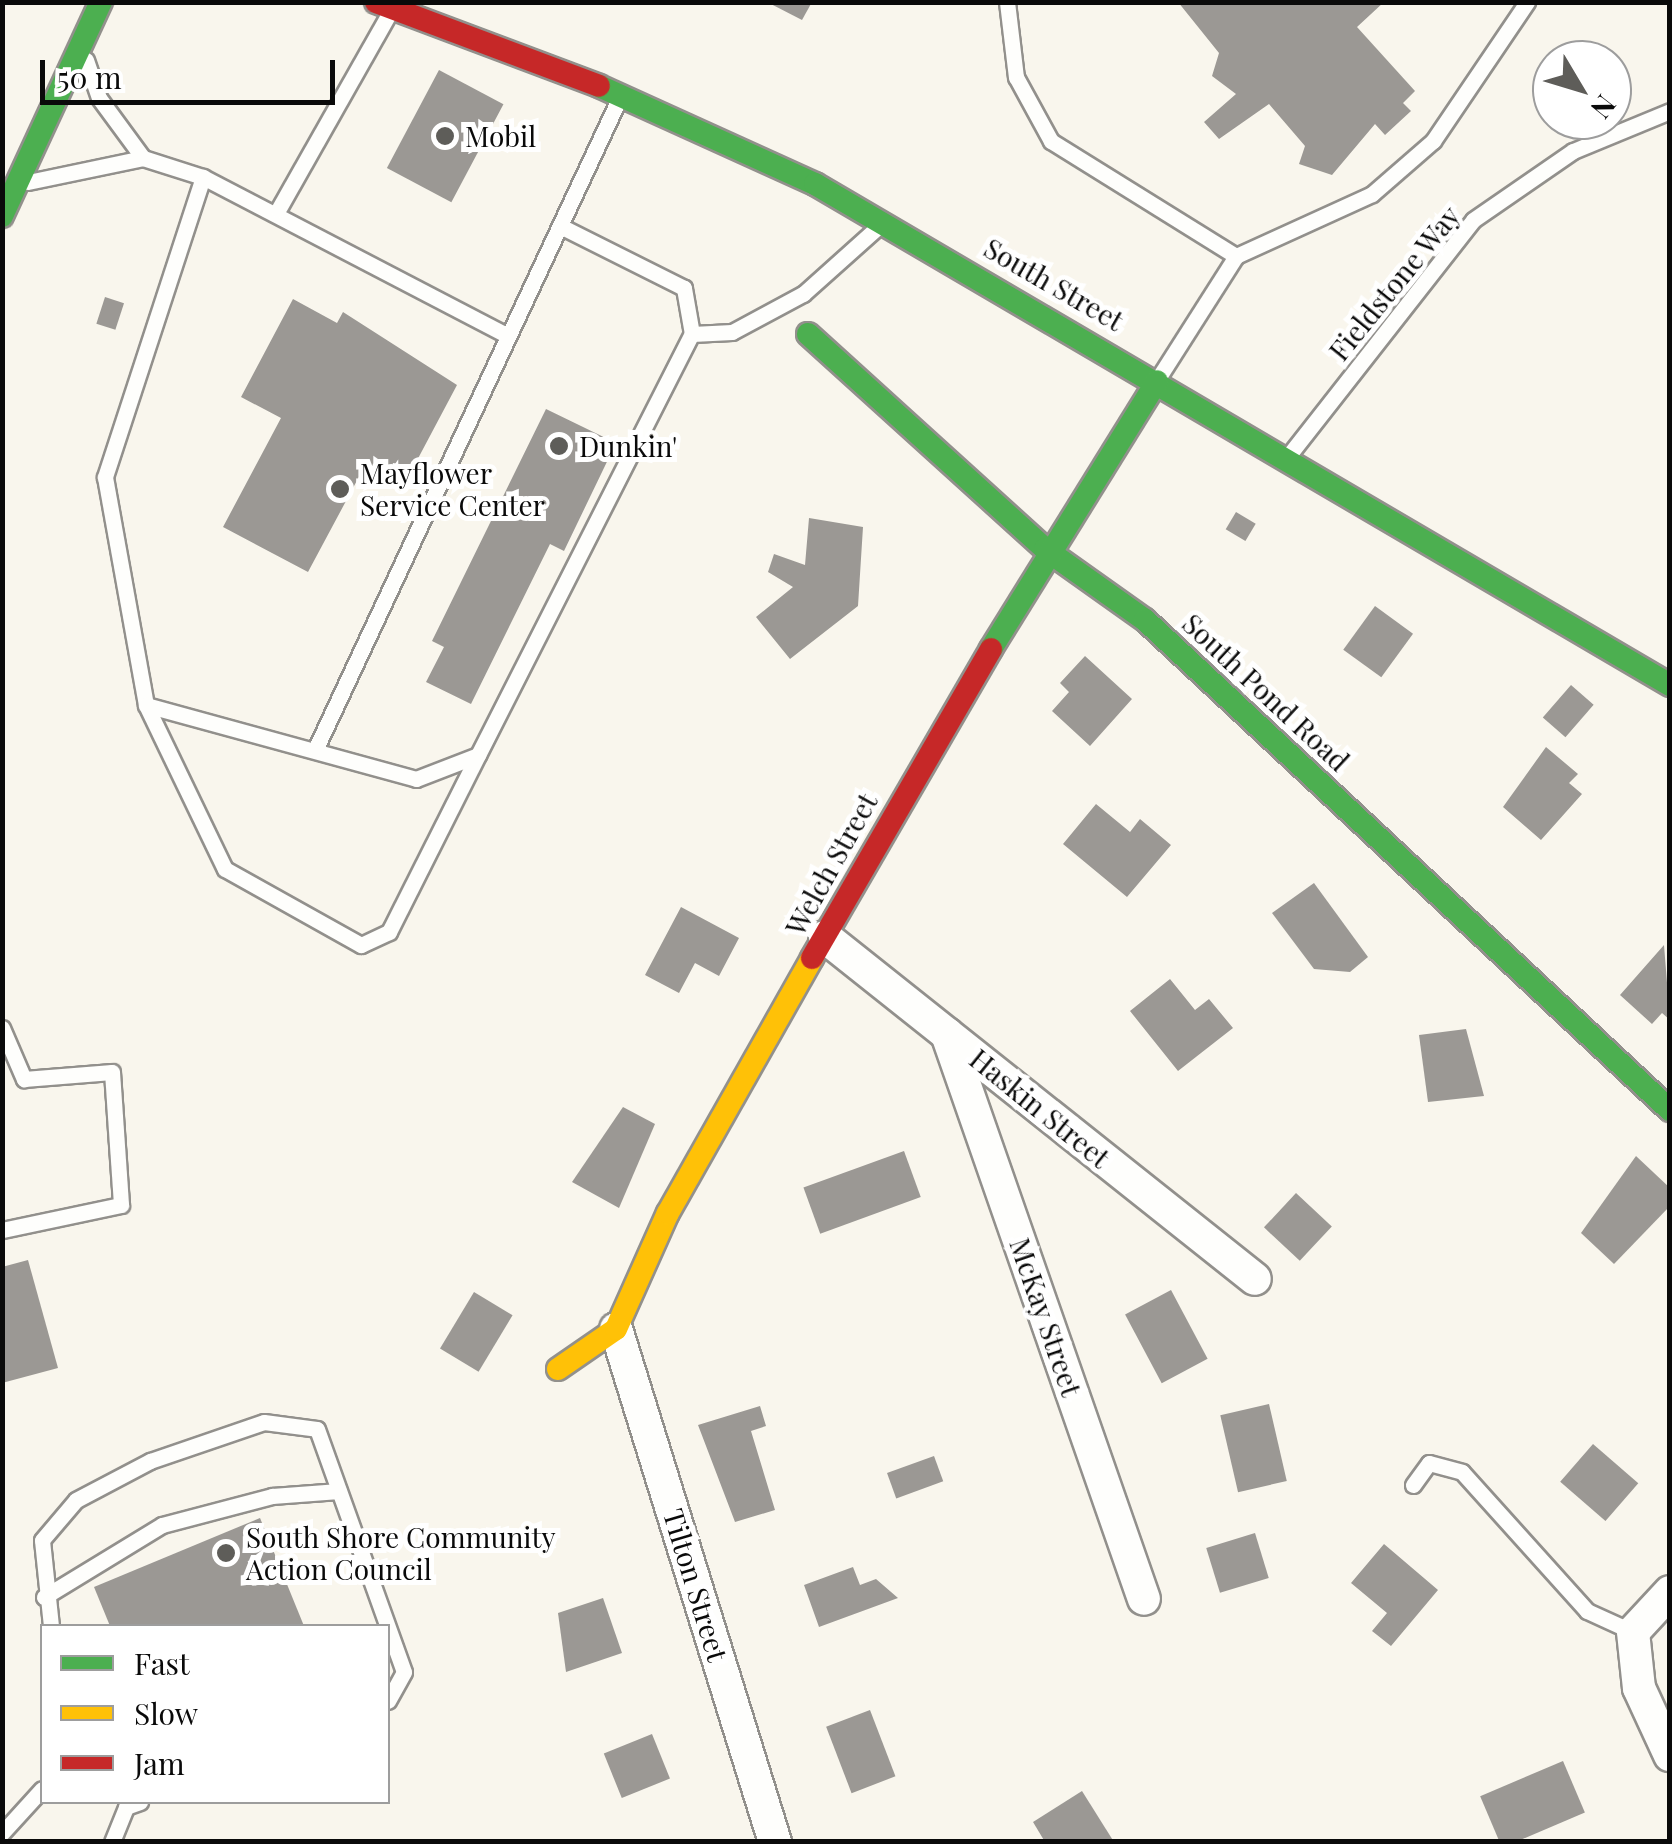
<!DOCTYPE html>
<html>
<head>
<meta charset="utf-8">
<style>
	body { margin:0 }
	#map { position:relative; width:1672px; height:1844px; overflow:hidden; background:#f9f6ed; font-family:"Playfair Display",serif }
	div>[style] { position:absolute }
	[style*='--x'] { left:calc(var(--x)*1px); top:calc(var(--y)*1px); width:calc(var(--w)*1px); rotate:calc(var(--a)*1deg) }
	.building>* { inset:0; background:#9b9894; transform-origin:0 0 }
	.roads { filter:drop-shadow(2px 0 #92908c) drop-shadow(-2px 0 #92908c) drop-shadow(0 2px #92908c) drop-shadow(0 -2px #92908c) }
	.lane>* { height:15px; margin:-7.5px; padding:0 7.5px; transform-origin:7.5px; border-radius:7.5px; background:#fefefc }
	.street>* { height:32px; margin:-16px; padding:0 16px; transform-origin:16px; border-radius:16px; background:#fefefc }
	.fast>* { height:22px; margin:-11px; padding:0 11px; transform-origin:11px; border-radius:11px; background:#4caf50 }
	.slow>* { height:22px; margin:-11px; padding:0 11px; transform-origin:11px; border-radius:11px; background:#ffc107 }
	.jam>* { height:22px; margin:-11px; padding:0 11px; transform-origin:11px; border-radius:11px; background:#c62828 }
	.dots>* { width:28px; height:28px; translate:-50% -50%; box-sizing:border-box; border:5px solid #fff; border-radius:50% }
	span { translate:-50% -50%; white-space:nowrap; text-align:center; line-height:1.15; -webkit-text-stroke:10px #fff; paint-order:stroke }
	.poi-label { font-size:28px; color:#0a0a0a }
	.left { translate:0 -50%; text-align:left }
	.street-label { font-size:28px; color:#0a0a0a }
	.frame { position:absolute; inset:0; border:5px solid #0a0a0a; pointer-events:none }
	.legend { position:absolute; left:40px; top:1624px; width:350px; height:180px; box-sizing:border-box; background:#fff; border:2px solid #9d9d9d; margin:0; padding:12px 18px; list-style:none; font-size:30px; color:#0a0a0a }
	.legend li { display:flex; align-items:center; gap:20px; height:50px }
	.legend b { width:50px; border:2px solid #9d9d9d }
	.north { position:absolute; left:1532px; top:40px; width:100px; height:100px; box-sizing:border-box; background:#fff; border:2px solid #9d9d9d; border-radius:50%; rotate:128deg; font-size:28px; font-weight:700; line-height:40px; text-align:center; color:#0a0a0a }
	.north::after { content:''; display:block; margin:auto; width:35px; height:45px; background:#5e5d59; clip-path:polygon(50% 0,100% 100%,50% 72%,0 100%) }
	.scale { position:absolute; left:40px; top:60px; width:295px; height:45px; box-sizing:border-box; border:5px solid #0a0a0a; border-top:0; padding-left:12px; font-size:30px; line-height:35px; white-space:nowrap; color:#0a0a0a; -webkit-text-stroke:8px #fff; paint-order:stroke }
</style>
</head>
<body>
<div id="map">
	<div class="building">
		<div style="clip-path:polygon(767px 2px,812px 2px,802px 20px)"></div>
		<div style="clip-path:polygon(1178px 2px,1384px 2px,1357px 27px,1415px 91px,1403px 103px,1411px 111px,1385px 135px,1375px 124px,1332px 175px,1299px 164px,1305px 146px,1269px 104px,1219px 139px,1204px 122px,1236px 94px,1212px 76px,1219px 53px)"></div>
		<div style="left:439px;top:70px;width:73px;height:111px;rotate:28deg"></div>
		<div style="left:105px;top:297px;width:20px;height:28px;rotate:18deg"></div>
		<div style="clip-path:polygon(293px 299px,337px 323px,343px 312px,457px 385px,405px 483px,361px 473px,308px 572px,223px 527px,281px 418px,241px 397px)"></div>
		<div style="clip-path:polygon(546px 409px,616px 443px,564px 551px,550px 544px,471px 704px,426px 682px,444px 647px,432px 641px)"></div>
		<div style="left:1236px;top:512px;width:23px;height:20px;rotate:31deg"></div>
		<div style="clip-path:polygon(809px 518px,863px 527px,858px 606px,790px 659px,756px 617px,793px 587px,768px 572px,774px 554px,805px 565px)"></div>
		<div style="left:1375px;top:606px;width:47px;height:54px;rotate:36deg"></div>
		<div style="clip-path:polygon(1085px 656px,1132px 699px,1090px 746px,1052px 711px,1069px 692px,1060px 683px)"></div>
		<div style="left:1571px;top:685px;width:30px;height:43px;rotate:41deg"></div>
		<div style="clip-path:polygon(1546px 747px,1578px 774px,1569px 783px,1582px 794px,1541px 840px,1503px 807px)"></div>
		<div style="clip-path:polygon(1096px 804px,1130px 832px,1140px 819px,1171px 845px,1127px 897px,1063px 844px)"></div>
		<div style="clip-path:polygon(1314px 883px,1368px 957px,1350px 972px,1314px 969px,1272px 913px)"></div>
		<div style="clip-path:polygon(681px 907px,739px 938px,719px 976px,695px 963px,679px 993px,645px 975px)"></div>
		<div style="clip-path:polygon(1664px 945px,1670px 1020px,1662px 1013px,1652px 1024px,1620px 995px)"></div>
		<div style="clip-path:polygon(1170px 979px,1195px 1010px,1209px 999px,1233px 1028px,1178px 1071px,1130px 1011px)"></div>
		<div style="clip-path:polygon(1466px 1029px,1484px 1096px,1428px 1102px,1419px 1035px)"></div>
		<div style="clip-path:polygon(623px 1107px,655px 1124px,619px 1208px,572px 1182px)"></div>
		<div style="left:904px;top:1151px;width:49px;height:107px;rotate:70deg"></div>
		<div style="clip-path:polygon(1636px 1156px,1670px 1188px,1670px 1206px,1614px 1264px,1581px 1233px)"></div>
		<div style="left:1296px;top:1193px;width:49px;height:47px;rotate:43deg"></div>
		<div style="clip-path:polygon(28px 1260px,58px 1368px,2px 1383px,2px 1267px)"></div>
		<div style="left:1171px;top:1290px;width:78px;height:52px;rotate:62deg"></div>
		<div style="left:474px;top:1292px;width:45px;height:66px;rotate:31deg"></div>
		<div style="left:1269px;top:1404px;width:79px;height:50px;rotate:77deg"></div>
		<div style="clip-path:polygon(760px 1406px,766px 1426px,751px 1431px,775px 1510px,735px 1522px,698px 1425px)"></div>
		<div style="left:1593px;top:1444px;width:60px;height:50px;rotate:41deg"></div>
		<div style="left:934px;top:1456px;width:27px;height:50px;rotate:70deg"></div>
		<div style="clip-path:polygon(260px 1518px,304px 1626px,110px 1626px,94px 1587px)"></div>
		<div style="left:1255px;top:1533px;width:47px;height:51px;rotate:73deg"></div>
		<div style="clip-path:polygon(1384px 1544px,1438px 1590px,1391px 1646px,1372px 1631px,1387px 1613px,1351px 1583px)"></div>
		<div style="clip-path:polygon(853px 1567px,860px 1585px,876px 1579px,898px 1598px,819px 1627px,804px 1585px)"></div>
		<div style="clip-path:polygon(603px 1598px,622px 1653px,566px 1672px,558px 1613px)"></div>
		<div style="left:870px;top:1710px;width:71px;height:47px;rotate:69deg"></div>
		<div style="left:652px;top:1734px;width:48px;height:52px;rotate:68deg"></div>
		<div style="left:1563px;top:1761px;width:56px;height:90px;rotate:67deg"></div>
		<div style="clip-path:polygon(1082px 1791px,1114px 1842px,1045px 1842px,1033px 1822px)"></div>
	</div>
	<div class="roads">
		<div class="lane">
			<div style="--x:1007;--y:2;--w:76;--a:83.2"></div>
			<div style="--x:1016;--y:77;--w:73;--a:61.3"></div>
			<div style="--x:1051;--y:141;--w:218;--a:31.9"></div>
			<div style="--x:1236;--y:256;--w:143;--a:122.5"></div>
			<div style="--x:86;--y:60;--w:40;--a:71.1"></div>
			<div style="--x:99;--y:98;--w:74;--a:53.7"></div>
			<div style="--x:203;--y:177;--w:316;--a:108.1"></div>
			<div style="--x:105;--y:477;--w:232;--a:79.8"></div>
			<div style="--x:146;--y:705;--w:280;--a:15.3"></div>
			<div style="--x:416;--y:779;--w:66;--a:-21.2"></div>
			<div style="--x:478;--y:755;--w:472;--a:-63.1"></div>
			<div style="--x:692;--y:334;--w:47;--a:-99.9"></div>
			<div style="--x:684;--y:288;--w:139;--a:-153.4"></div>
			<div style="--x:28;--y:182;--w:117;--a:-11.8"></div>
			<div style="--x:143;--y:158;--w:63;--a:17.6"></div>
			<div style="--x:203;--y:177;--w:344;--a:27.5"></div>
			<div style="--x:278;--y:210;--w:227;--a:-60.5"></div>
			<div style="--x:1236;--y:256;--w:149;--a:-24.5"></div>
			<div style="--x:1372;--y:194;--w:81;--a:-41"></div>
			<div style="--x:1433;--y:141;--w:168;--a:-55.9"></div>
			<div style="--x:692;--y:334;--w:40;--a:-2.9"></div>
			<div style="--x:732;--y:332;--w:81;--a:-28.2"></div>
			<div style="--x:803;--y:294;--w:101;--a:-41.8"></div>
			<div style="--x:1289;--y:455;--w:298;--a:-51.9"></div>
			<div style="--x:1473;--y:220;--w:121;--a:-34.6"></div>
			<div style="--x:1573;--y:151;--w:105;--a:-22.4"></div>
			<div style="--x:146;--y:705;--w:182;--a:64.3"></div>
			<div style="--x:225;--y:869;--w:156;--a:29.2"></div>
			<div style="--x:361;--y:945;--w:31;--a:-25"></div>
			<div style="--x:389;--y:932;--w:198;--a:-63.3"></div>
			<div style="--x:316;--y:748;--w:716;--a:-64.97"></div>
			<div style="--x:2;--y:1028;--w:56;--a:66.7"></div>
			<div style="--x:24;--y:1079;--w:88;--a:-4.5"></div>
			<div style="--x:112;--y:1072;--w:133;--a:86.1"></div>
			<div style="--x:121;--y:1205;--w:122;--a:168.1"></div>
			<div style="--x:1413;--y:1485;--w:27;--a:-54"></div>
			<div style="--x:1429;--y:1463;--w:34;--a:15"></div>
			<div style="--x:1462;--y:1472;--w:187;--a:48"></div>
			<div style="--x:1587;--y:1611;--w:51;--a:24.5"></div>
			<div style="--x:44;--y:1597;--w:138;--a:-31.4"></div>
			<div style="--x:162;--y:1525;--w:114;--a:-14.8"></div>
			<div style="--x:272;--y:1496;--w:67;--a:-4.3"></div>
			<div style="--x:51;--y:1626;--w:86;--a:-96"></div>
			<div style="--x:42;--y:1540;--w:52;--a:-49.6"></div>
			<div style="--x:76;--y:1500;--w:84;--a:-27.8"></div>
			<div style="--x:150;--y:1461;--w:120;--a:-18.9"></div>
			<div style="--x:264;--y:1422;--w:53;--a:7.5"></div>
			<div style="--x:317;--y:1429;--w:258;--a:70.3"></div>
			<div style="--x:404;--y:1672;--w:33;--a:119"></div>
			<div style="--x:2;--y:1833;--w:59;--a:-47.7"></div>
			<div style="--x:112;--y:1842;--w:38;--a:-68"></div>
			<div style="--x:126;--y:1807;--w:15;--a:-20"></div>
		</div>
		<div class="street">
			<div style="--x:825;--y:937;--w:549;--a:38.5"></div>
			<div style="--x:947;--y:1034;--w:598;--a:70.78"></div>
			<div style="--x:616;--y:1329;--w:537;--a:72.78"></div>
			<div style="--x:1670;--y:1592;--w:54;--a:132.8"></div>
			<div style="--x:1633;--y:1632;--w:56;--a:83.9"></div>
			<div style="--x:1639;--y:1688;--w:74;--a:65.2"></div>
		</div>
		<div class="fast">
			<div style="--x:599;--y:86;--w:237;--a:24.4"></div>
			<div style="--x:815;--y:184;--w:991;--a:30.37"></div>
			<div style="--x:2;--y:216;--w:236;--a:-65.2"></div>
			<div style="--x:808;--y:334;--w:320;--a:42.2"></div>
			<div style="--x:1045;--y:549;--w:123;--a:35.4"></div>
			<div style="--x:1145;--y:620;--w:718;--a:43.03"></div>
			<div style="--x:991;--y:649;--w:315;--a:-58.2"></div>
		</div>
		<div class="slow">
			<div style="--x:558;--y:1369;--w:70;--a:-34.6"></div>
			<div style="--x:616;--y:1329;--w:127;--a:-65.9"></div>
			<div style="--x:668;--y:1213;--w:293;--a:-60.5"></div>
		</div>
		<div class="jam">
			<div style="--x:376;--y:2;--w:238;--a:20.6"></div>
			<div style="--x:812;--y:958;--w:357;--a:-59.9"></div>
		</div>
	</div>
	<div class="dots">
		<div style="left:445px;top:136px;background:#5e5d59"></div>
		<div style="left:559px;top:446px;background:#5e5d59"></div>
		<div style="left:340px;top:489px;background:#5e5d59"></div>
		<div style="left:226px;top:1553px;background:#5e5d59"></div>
	</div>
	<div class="poi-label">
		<span class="left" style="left:465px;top:136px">Mobil</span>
		<span class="left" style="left:579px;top:446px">Dunkin'</span>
		<span class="left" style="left:360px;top:489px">Mayflower<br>Service Center</span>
		<span class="left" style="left:246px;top:1553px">South Shore Community<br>Action Council</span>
	</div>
	<div class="street-label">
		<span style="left:1394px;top:283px;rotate:-51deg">Fieldstone Way</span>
		<span style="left:1054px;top:284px;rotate:30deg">South Street</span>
		<span style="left:1266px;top:692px;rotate:43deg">South Pond Road</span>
		<span style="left:831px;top:864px;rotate:-61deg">Welch Street</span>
		<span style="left:1040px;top:1108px;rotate:39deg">Haskin Street</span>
		<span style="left:1046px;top:1317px;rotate:71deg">McKay Street</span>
		<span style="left:696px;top:1585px;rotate:73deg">Tilton Street</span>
	</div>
	<div class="frame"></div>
	<ul class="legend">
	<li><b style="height:12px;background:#4caf50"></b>Fast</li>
	<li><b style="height:12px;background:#ffc107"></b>Slow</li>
	<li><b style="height:12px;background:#c62828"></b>Jam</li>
	</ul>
	<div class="north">N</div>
	<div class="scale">50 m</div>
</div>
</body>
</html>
